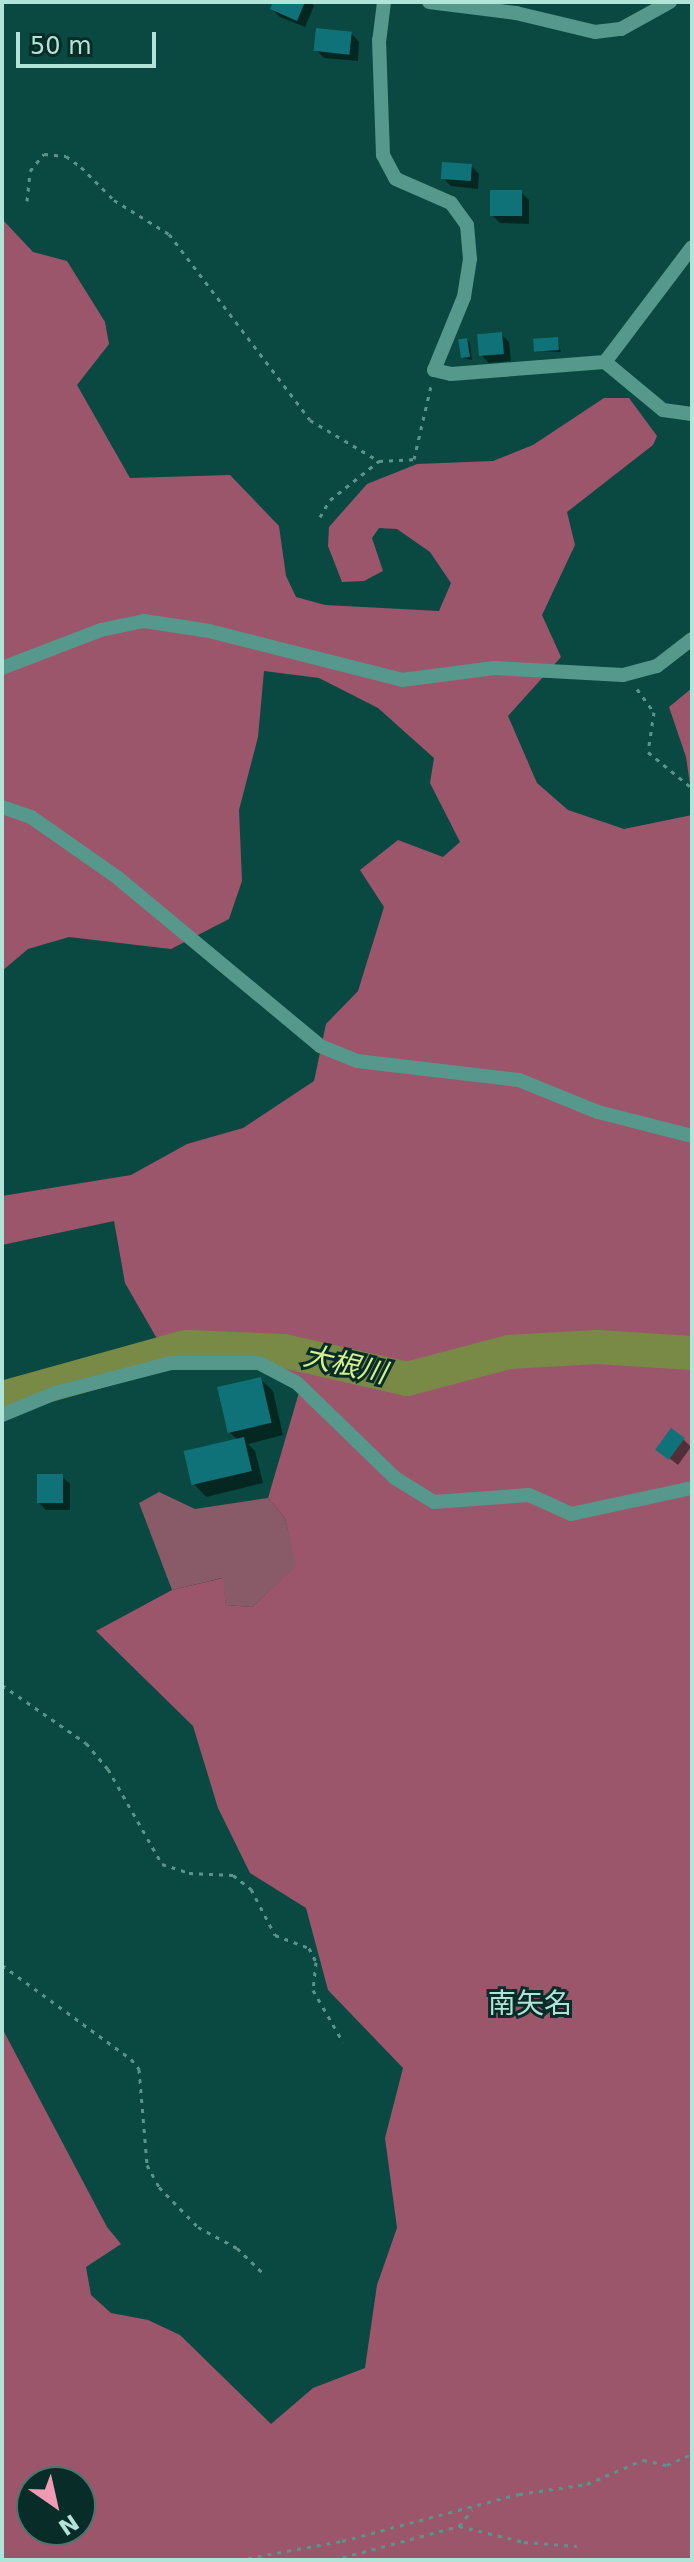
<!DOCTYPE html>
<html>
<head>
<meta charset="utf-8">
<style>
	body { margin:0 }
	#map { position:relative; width:694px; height:2562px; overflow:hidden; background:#0a4941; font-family:"DejaVu Sans","Noto Sans JP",sans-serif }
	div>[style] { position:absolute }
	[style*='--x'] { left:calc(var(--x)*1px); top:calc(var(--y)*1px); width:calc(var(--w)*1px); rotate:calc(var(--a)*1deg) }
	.green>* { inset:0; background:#895a67 }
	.forest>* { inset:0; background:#9c566b }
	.shadow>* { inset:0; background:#0007 }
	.river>* { height:34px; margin:-17px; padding:0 17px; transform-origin:17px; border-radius:17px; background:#788a46 }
	.building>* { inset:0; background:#0e7278; transform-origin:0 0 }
	.path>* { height:3px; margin-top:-1.5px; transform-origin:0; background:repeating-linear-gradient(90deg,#5c948b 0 4px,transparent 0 10px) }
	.minor>* { height:14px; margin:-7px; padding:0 7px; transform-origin:7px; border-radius:7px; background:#56988c }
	span { translate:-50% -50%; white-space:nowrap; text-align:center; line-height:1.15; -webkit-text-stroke:6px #082c27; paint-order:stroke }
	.water-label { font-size:28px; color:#d6f08f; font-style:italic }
	.neighbourhood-label { font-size:28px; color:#b2e3d9 }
	.frame { position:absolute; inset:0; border:4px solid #b2e3d9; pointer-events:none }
	.north { position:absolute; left:16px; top:2466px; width:80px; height:80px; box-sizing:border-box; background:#082c27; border:2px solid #4c756e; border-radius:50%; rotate:146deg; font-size:22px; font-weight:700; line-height:32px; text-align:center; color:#b2e3d9 }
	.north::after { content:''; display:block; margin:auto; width:28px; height:36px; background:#f19ab3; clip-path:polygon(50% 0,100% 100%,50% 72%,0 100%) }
	.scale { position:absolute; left:16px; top:32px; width:140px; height:36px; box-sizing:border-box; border:4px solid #b2e3d9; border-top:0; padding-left:10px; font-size:24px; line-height:28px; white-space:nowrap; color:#b2e3d9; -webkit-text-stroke:6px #082c27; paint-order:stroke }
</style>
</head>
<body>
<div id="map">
	<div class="green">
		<div style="clip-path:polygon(159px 1492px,195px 1509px,268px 1498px,285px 1518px,297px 1566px,252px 1607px,226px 1605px,222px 1578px,172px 1590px,139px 1503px)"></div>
	</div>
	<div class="forest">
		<div style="clip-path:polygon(evenodd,2px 219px,33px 252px,67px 261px,105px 322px,109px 344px,77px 385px,130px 478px,230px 475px,279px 526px,286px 576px,296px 597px,325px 605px,439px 611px,451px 583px,430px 552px,397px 529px,379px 528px,372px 538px,383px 571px,364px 581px,342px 582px,328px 546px,329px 527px,367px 484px,417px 464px,493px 461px,533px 445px,604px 398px,629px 398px,657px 436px,653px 445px,567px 512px,575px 545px,542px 615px,561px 657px,508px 716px,537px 783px,568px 810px,624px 829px,692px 815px,692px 2560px,2px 2560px,2px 2028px,107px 2227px,121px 2244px,86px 2267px,91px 2295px,111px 2313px,148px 2320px,180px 2335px,271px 2424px,313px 2388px,365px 2368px,377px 2285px,397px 2228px,385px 2138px,403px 2068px,328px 1990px,306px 1908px,250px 1873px,218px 1808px,193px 1726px,96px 1631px,172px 1590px,223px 1578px,226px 1605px,252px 1607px,296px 1566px,285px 1518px,268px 1498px,303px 1379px,260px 1357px,224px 1349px,171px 1363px,125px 1283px,114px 1221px,2px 1245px,2px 1196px,131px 1175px,187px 1144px,243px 1128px,314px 1081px,326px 1024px,358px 991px,384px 907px,360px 870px,398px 840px,443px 857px,460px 842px,430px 783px,434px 758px,378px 708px,319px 678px,264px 671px,258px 737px,239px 810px,242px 881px,229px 919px,171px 949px,69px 937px,28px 949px,2px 971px,2px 219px,32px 2482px,80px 2482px,80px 2530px,32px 2530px,32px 2482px)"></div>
		<div style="clip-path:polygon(692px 688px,692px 798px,686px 757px,669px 707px)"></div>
	</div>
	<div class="shadow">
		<div style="clip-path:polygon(275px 2px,311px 2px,314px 6px,305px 27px,280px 17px,272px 9px)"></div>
		<div style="clip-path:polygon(352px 34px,359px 42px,358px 61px,324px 58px,316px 50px)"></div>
		<div style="clip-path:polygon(471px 166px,479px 174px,478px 189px,451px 186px,443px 178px)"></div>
		<div style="clip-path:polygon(521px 192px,529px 200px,529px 224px,500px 223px,492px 215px)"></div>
		<div style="clip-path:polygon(501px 334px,509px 342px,511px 361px,489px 363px,481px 355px)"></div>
		<div style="clip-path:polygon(557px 339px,561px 352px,537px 351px)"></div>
		<div style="clip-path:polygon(466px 340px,470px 343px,472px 360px,463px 358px)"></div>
		<div style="clip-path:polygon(260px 1379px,273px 1391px,283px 1435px,248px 1444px,255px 1451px,263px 1483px,206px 1497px,194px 1484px,238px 1440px,230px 1433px)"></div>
		<div style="clip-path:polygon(683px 1439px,691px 1447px,678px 1465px,659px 1450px)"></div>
		<div style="clip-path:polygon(62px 1476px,70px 1484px,70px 1510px,46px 1510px,38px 1502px)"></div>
	</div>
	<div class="river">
		<div style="--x:2;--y:1398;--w:191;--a:-15.5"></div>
		<div style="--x:186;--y:1347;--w:98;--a:2.3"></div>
		<div style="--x:284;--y:1351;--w:126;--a:12.8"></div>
		<div style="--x:407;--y:1379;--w:106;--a:-14.8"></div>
		<div style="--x:509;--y:1352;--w:88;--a:-3.3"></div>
		<div style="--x:597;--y:1347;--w:95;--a:3.6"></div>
	</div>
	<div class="building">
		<div style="clip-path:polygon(273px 2px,305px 2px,297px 21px,270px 9px)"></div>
		<div style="left:316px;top:28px;width:36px;height:23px;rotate:6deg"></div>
		<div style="left:442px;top:162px;width:30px;height:17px;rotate:4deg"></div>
		<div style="left:490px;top:190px;width:32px;height:26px"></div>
		<div style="left:502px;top:332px;width:22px;height:25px;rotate:85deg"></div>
		<div style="left:558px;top:337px;width:13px;height:25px;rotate:86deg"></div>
		<div style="left:467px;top:338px;width:19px;height:9px;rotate:81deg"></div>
		<div style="left:261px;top:1377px;width:47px;height:45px;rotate:77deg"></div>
		<div style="left:671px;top:1428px;width:17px;height:27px;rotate:36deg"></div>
		<div style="left:244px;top:1437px;width:35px;height:62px;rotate:77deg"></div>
		<div style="left:37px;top:1474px;width:26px;height:29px"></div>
	</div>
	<div class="path">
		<div style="--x:27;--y:201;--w:30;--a:-84"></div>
		<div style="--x:30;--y:171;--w:22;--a:-51"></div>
		<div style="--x:44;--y:154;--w:22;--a:5"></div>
		<div style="--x:66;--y:156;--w:19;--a:36"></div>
		<div style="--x:81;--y:167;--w:47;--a:45"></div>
		<div style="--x:114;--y:200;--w:65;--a:31.7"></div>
		<div style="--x:169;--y:234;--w:233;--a:52.8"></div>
		<div style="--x:310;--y:420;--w:80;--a:30.7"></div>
		<div style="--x:379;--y:461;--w:35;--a:-3"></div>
		<div style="--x:414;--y:459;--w:75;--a:-76.9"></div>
		<div style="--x:320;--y:517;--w:20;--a:-60"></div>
		<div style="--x:330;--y:500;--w:63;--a:-38.5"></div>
		<div style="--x:637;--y:689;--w:29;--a:54"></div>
		<div style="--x:654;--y:712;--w:40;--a:98.5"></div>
		<div style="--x:648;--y:752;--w:57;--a:39.3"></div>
		<div style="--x:2;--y:1685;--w:102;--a:34.6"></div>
		<div style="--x:86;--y:1743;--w:34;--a:50"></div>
		<div style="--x:108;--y:1769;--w:109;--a:60.4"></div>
		<div style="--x:162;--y:1864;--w:28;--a:18"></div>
		<div style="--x:189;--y:1873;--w:44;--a:2.6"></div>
		<div style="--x:233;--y:1875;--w:23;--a:38"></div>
		<div style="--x:251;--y:1889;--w:52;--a:62.4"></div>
		<div style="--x:275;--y:1935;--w:36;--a:21"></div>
		<div style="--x:309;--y:1948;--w:16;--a:63"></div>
		<div style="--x:316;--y:1962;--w:28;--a:96"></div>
		<div style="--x:313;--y:1990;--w:60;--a:60"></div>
		<div style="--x:2;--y:1965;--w:160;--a:36.1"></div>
		<div style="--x:131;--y:2059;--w:13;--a:51"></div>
		<div style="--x:139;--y:2069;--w:96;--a:85.2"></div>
		<div style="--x:147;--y:2165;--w:25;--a:61"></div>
		<div style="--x:159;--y:2187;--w:56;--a:45.7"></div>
		<div style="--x:198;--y:2227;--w:44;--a:28.3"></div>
		<div style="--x:237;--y:2248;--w:35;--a:44"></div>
		<div style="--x:459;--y:2526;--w:21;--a:-51"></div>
		<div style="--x:238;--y:2560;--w:106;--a:-10.4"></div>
		<div style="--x:342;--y:2541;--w:183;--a:-14.9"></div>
		<div style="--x:519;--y:2494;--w:69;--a:-8.4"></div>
		<div style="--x:587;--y:2484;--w:61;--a:-23.2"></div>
		<div style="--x:643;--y:2460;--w:25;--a:12"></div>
		<div style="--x:667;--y:2465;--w:27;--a:-24"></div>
		<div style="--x:333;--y:2560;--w:131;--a:-15.1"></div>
		<div style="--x:459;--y:2526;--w:67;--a:13.8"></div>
		<div style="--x:524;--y:2542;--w:53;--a:4.3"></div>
	</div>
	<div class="minor">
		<div style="--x:384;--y:2;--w:38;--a:97"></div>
		<div style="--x:379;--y:40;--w:115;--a:88"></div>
		<div style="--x:383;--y:155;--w:27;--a:62"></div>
		<div style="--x:396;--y:179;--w:60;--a:23.6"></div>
		<div style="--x:451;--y:203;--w:27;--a:54"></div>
		<div style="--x:467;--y:225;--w:34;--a:85"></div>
		<div style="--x:470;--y:259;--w:38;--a:99"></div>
		<div style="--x:464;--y:297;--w:79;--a:112.3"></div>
		<div style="--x:434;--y:370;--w:17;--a:13"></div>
		<div style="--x:451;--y:374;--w:154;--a:-4.5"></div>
		<div style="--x:605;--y:362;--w:75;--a:39.6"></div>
		<div style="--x:663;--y:410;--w:29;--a:8"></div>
		<div style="--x:429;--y:2;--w:88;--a:7.2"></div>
		<div style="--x:516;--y:13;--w:81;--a:13.5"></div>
		<div style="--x:595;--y:32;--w:26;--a:-7"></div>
		<div style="--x:621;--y:29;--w:56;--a:-28.9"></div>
		<div style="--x:605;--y:362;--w:144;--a:-52.9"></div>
		<div style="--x:2;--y:668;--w:106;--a:-21"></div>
		<div style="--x:101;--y:630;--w:44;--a:-11.8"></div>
		<div style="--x:144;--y:621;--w:66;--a:8.7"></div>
		<div style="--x:209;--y:631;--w:199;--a:14.2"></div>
		<div style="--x:402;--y:680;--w:93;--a:-7.4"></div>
		<div style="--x:494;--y:668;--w:129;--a:3.1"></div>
		<div style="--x:623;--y:675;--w:35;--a:-15"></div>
		<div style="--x:657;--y:666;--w:44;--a:-37.6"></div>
		<div style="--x:2;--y:807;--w:31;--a:19"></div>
		<div style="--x:31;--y:817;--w:106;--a:35"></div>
		<div style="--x:118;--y:878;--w:263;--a:39.7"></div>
		<div style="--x:320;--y:1046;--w:40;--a:22"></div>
		<div style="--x:357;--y:1061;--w:163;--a:6.7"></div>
		<div style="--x:519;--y:1080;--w:85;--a:22.1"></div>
		<div style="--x:598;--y:1112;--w:97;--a:14.3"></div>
		<div style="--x:2;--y:1415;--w:57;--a:-22.5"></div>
		<div style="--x:55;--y:1393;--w:120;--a:-14.5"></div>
		<div style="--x:171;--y:1363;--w:88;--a:0"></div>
		<div style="--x:259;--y:1363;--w:43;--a:27.8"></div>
		<div style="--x:297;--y:1383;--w:136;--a:44.1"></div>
		<div style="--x:395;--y:1478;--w:46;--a:31.6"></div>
		<div style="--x:434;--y:1502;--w:95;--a:-4.2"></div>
		<div style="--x:529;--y:1495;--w:46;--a:24.3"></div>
		<div style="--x:571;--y:1514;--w:124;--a:-12.1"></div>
	</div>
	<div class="water-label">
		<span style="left:345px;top:1365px;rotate:13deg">大根川</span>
	</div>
	<div class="neighbourhood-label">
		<span style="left:530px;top:2004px">南矢名</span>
	</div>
	<div class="frame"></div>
	<div class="north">N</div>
	<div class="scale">50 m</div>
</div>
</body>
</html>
